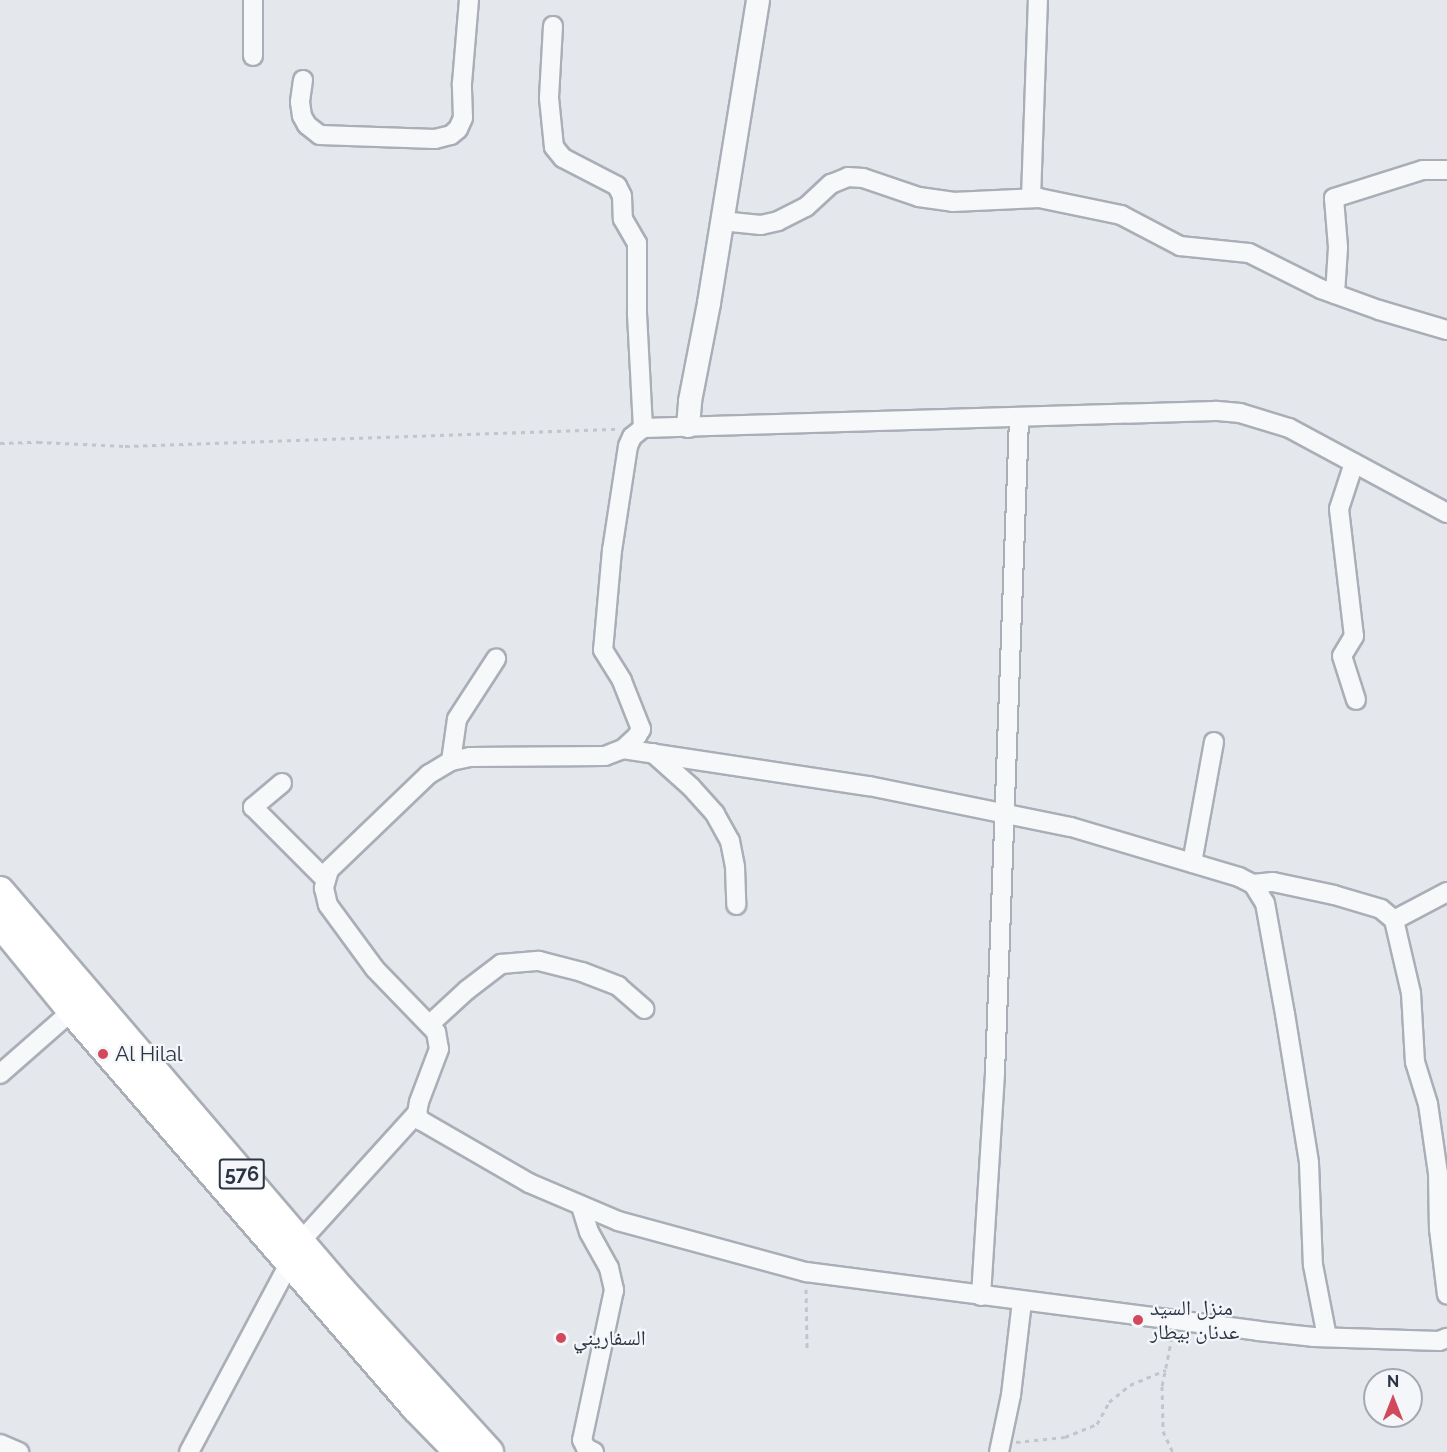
<!DOCTYPE html>
<html>
<head>
<meta charset="utf-8">
<style>
	body { margin:0 }
	#map { position:relative; width:1447px; height:1452px; overflow:hidden; background:#e4e7ec; font-family:Raleway,"Noto Naskh Arabic",sans-serif }
	div>[style] { position:absolute }
	[style*='--x'] { left:calc(var(--x)*1px); top:calc(var(--y)*1px); width:calc(var(--w)*1px); rotate:calc(var(--a)*1deg) }
	.path>* { height:3px; margin-top:-1.5px; transform-origin:0; background:repeating-linear-gradient(90deg,#c2c5cb 0 4.5px,transparent 0 9px) }
	.roads { filter:drop-shadow(2px 0 #a9aeb7) drop-shadow(-2px 0 #a9aeb7) drop-shadow(0 2px #a9aeb7) drop-shadow(0 -2px #a9aeb7) }
	.minor>* { height:18px; margin:-9px; padding:0 9px; transform-origin:9px; border-radius:9px; background:#f7f8fa }
	.tertiary>* { height:22px; margin:-11px; padding:0 11px; transform-origin:11px; border-radius:11px; background:#f7f8fa }
	.primary>* { height:28px; margin:-14px; padding:0 14px; transform-origin:14px; border-radius:14px; background:#fff }
	.dots>* { width:16px; height:16px; translate:-50% -50%; box-sizing:border-box; border:3px solid #f4f6f9; border-radius:50% }
	span { translate:-50% -50%; white-space:nowrap; text-align:center; line-height:1.15; -webkit-text-stroke:4.5px #f4f6f9; paint-order:stroke }
	.shield-label span { padding:2px 4px; background:#f4f6f9; border:2px solid; border-radius:4px; -webkit-text-stroke-width:0 }
	.shield-label { font-size:20px; color:#2b3445; font-weight:700 }
	.poi-label { font-size:21px; color:#2b3445 }
	.left { translate:0 -50%; text-align:left }
	.north { position:absolute; left:1363px; top:1368px; width:60px; height:60px; box-sizing:border-box; background:#f4f6f9; border:2px solid #a4a8b1; border-radius:50%; rotate:0deg; font-size:16px; font-weight:700; line-height:24px; text-align:center; color:#2b3445 }
	.north::after { content:''; display:block; margin:auto; width:21px; height:27px; background:#d1495b; clip-path:polygon(50% 0,100% 100%,50% 72%,0 100%) }
</style>
</head>
<body>
<div id="map">
	<div class="path">
		<div style="--x:0;--y:443;--w:38;--a:-2"></div>
		<div style="--x:38;--y:442;--w:87;--a:2.6"></div>
		<div style="--x:125;--y:446;--w:494;--a:-2"></div>
		<div style="--x:806;--y:1289;--w:60;--a:89"></div>
		<div style="--x:1172;--y:1337;--w:50;--a:101.5"></div>
		<div style="--x:1162;--y:1386;--w:45;--a:88.7"></div>
		<div style="--x:1163;--y:1431;--w:23;--a:65"></div>
		<div style="--x:1016;--y:1442;--w:49;--a:-5.8"></div>
		<div style="--x:1065;--y:1437;--w:35;--a:-22"></div>
		<div style="--x:1097;--y:1424;--w:25;--a:-61"></div>
		<div style="--x:1109;--y:1402;--w:27;--a:-39"></div>
		<div style="--x:1130;--y:1385;--w:39;--a:-23"></div>
	</div>
	<div class="roads">
		<div class="minor">
			<div style="--x:553;--y:26;--w:72;--a:93.2"></div>
			<div style="--x:549;--y:98;--w:49;--a:84.2"></div>
			<div style="--x:554;--y:147;--w:14;--a:51"></div>
			<div style="--x:563;--y:158;--w:61;--a:27.4"></div>
			<div style="--x:617;--y:186;--w:11;--a:63"></div>
			<div style="--x:622;--y:196;--w:23;--a:88"></div>
			<div style="--x:623;--y:219;--w:28;--a:60"></div>
			<div style="--x:637;--y:243;--w:71;--a:90"></div>
			<div style="--x:637;--y:314;--w:114;--a:87"></div>
			<div style="--x:253;--y:56;--w:56;--a:-90"></div>
			<div style="--x:303;--y:80;--w:22;--a:98"></div>
			<div style="--x:300;--y:102;--w:14;--a:82"></div>
			<div style="--x:302;--y:116;--w:10;--a:61"></div>
			<div style="--x:307;--y:125;--w:16;--a:38"></div>
			<div style="--x:320;--y:135;--w:115;--a:2"></div>
			<div style="--x:435;--y:139;--w:16;--a:-14"></div>
			<div style="--x:451;--y:135;--w:9;--a:-41"></div>
			<div style="--x:458;--y:129;--w:12;--a:-66"></div>
			<div style="--x:463;--y:118;--w:35;--a:-92"></div>
			<div style="--x:462;--y:83;--w:83;--a:-85.2"></div>
			<div style="--x:1031;--y:198;--w:198;--a:-88"></div>
			<div style="--x:721;--y:221;--w:40;--a:5.7"></div>
			<div style="--x:761;--y:225;--w:17;--a:-13"></div>
			<div style="--x:778;--y:221;--w:31;--a:-27"></div>
			<div style="--x:806;--y:207;--w:34;--a:-43"></div>
			<div style="--x:831;--y:184;--w:18;--a:-22"></div>
			<div style="--x:848;--y:177;--w:15;--a:4"></div>
			<div style="--x:863;--y:178;--w:59;--a:18.7"></div>
			<div style="--x:919;--y:197;--w:34;--a:8"></div>
			<div style="--x:953;--y:202;--w:86;--a:-2.7"></div>
			<div style="--x:1039;--y:198;--w:84;--a:11.7"></div>
			<div style="--x:1121;--y:215;--w:67;--a:27.7"></div>
			<div style="--x:1180;--y:246;--w:69;--a:5.8"></div>
			<div style="--x:1249;--y:253;--w:80;--a:26.6"></div>
			<div style="--x:1321;--y:289;--w:62;--a:19.9"></div>
			<div style="--x:1379;--y:310;--w:71;--a:16.4"></div>
			<div style="--x:1335;--y:294;--w:47;--a:-86.3"></div>
			<div style="--x:1338;--y:247;--w:49;--a:-94.7"></div>
			<div style="--x:1334;--y:198;--w:93;--a:-17.5"></div>
			<div style="--x:1423;--y:170;--w:24;--a:0"></div>
			<div style="--x:1354;--y:463;--w:48;--a:108.1"></div>
			<div style="--x:1339;--y:509;--w:128;--a:83.3"></div>
			<div style="--x:1354;--y:636;--w:23;--a:121"></div>
			<div style="--x:1342;--y:656;--w:46;--a:72.3"></div>
			<div style="--x:1447;--y:513;--w:179;--a:-151.7"></div>
			<div style="--x:1289;--y:428;--w:51;--a:-163"></div>
			<div style="--x:1240;--y:413;--w:25;--a:-175"></div>
			<div style="--x:1215;--y:411;--w:572;--a:178.3"></div>
			<div style="--x:643;--y:428;--w:14;--a:141"></div>
			<div style="--x:632;--y:437;--w:10;--a:114"></div>
			<div style="--x:628;--y:446;--w:105;--a:98.7"></div>
			<div style="--x:612;--y:550;--w:100;--a:95.1"></div>
			<div style="--x:603;--y:650;--w:36;--a:58"></div>
			<div style="--x:622;--y:681;--w:52;--a:68.4"></div>
			<div style="--x:641;--y:729;--w:8;--a:120"></div>
			<div style="--x:637;--y:736;--w:19;--a:137"></div>
			<div style="--x:623;--y:749;--w:19;--a:159"></div>
			<div style="--x:605;--y:756;--w:135;--a:179.6"></div>
			<div style="--x:470;--y:757;--w:19;--a:168"></div>
			<div style="--x:451;--y:761;--w:26;--a:149"></div>
			<div style="--x:429;--y:774;--w:139;--a:136.2"></div>
			<div style="--x:329;--y:870;--w:19;--a:106"></div>
			<div style="--x:324;--y:888;--w:17;--a:77"></div>
			<div style="--x:328;--y:905;--w:79;--a:53.7"></div>
			<div style="--x:375;--y:969;--w:88;--a:45.9"></div>
			<div style="--x:436;--y:1032;--w:17;--a:80"></div>
			<div style="--x:439;--y:1049;--w:57;--a:110.7"></div>
			<div style="--x:419;--y:1102;--w:11;--a:100"></div>
			<div style="--x:417;--y:1113;--w:8;--a:67"></div>
			<div style="--x:420;--y:1120;--w:126;--a:30"></div>
			<div style="--x:529;--y:1183;--w:97;--a:23.1"></div>
			<div style="--x:618;--y:1221;--w:195;--a:15.2"></div>
			<div style="--x:806;--y:1272;--w:456;--a:7.4"></div>
			<div style="--x:1258;--y:1331;--w:56;--a:6.1"></div>
			<div style="--x:1314;--y:1337;--w:125;--a:1.8"></div>
			<div style="--x:1439;--y:1341;--w:9;--a:-21"></div>
			<div style="--x:623;--y:749;--w:249;--a:8.6"></div>
			<div style="--x:869;--y:786;--w:206;--a:11.5"></div>
			<div style="--x:1071;--y:827;--w:175;--a:16.6"></div>
			<div style="--x:1239;--y:877;--w:16;--a:27"></div>
			<div style="--x:1253;--y:884;--w:22;--a:58"></div>
			<div style="--x:1265;--y:903;--w:113;--a:79.8"></div>
			<div style="--x:1285;--y:1014;--w:151;--a:80.8"></div>
			<div style="--x:1309;--y:1163;--w:102;--a:87.8"></div>
			<div style="--x:1313;--y:1265;--w:73;--a:79"></div>
			<div style="--x:653;--y:753;--w:51;--a:41.8"></div>
			<div style="--x:691;--y:787;--w:36;--a:48"></div>
			<div style="--x:715;--y:814;--w:31;--a:61"></div>
			<div style="--x:730;--y:841;--w:26;--a:79"></div>
			<div style="--x:735;--y:867;--w:38;--a:88"></div>
			<div style="--x:451;--y:761;--w:42;--a:-81.9"></div>
			<div style="--x:457;--y:719;--w:72;--a:-57"></div>
			<div style="--x:282;--y:783;--w:38;--a:140"></div>
			<div style="--x:253;--y:807;--w:103;--a:45"></div>
			<div style="--x:1192;--y:863;--w:123;--a:-79.7"></div>
			<div style="--x:1253;--y:884;--w:20;--a:-6"></div>
			<div style="--x:1273;--y:882;--w:62;--a:12"></div>
			<div style="--x:1334;--y:895;--w:49;--a:16.6"></div>
			<div style="--x:1381;--y:909;--w:17;--a:40"></div>
			<div style="--x:1394;--y:920;--w:75;--a:76.9"></div>
			<div style="--x:1411;--y:993;--w:69;--a:86.7"></div>
			<div style="--x:1415;--y:1062;--w:44;--a:72.8"></div>
			<div style="--x:1428;--y:1104;--w:70;--a:81.8"></div>
			<div style="--x:1438;--y:1173;--w:56;--a:89"></div>
			<div style="--x:1439;--y:1229;--w:66;--a:83.1"></div>
			<div style="--x:1394;--y:920;--w:60;--a:-27.8"></div>
			<div style="--x:430;--y:1024;--w:50;--a:-42.6"></div>
			<div style="--x:467;--y:990;--w:43;--a:-37.4"></div>
			<div style="--x:501;--y:964;--w:38;--a:-5"></div>
			<div style="--x:539;--y:961;--w:44;--a:14.3"></div>
			<div style="--x:582;--y:972;--w:39;--a:21"></div>
			<div style="--x:618;--y:986;--w:35;--a:41"></div>
			<div style="--x:0;--y:1074;--w:96;--a:-41.2"></div>
			<div style="--x:581;--y:1206;--w:27;--a:73"></div>
			<div style="--x:589;--y:1232;--w:41;--a:60.9"></div>
			<div style="--x:609;--y:1268;--w:23;--a:77"></div>
			<div style="--x:614;--y:1290;--w:153;--a:102"></div>
			<div style="--x:582;--y:1440;--w:9;--a:63"></div>
			<div style="--x:586;--y:1448;--w:9;--a:27"></div>
			<div style="--x:981;--y:1296;--w:223;--a:-86.4"></div>
			<div style="--x:995;--y:1073;--w:656;--a:-87.9"></div>
			<div style="--x:0;--y:1444;--w:21;--a:23"></div>
			<div style="--x:189;--y:1452;--w:239;--a:-62"></div>
			<div style="--x:301;--y:1241;--w:173;--a:-47.8"></div>
			<div style="--x:999;--y:1452;--w:58;--a:-78.1"></div>
			<div style="--x:1011;--y:1395;--w:94;--a:-83.3"></div>
		</div>
		<div class="tertiary">
			<div style="--x:688;--y:426;--w:25;--a:-85"></div>
			<div style="--x:690;--y:401;--w:100;--a:-79"></div>
			<div style="--x:709;--y:303;--w:307;--a:-80.8"></div>
		</div>
		<div class="primary">
			<div style="--x:0;--y:891;--w:526;--a:49.47"></div>
			<div style="--x:342;--y:1291;--w:218;--a:47.6"></div>
			<div style="--x:0;--y:923;--w:114;--a:50.7"></div>
			<div style="--x:72;--y:1011;--w:525;--a:49.09"></div>
			<div style="--x:416;--y:1408;--w:62;--a:45.7"></div>
		</div>
	</div>
	<div class="dots">
		<div style="left:103px;top:1054px;background:#d1495b"></div>
		<div style="left:1138px;top:1320px;background:#d1495b"></div>
		<div style="left:561px;top:1338px;background:#d1495b"></div>
	</div>
	<div class="shield-label">
		<span style="left:242px;top:1174px">576</span>
	</div>
	<div class="poi-label">
		<span class="left" style="left:115px;top:1054px">Al Hilal</span>
		<span class="left" style="left:1150px;top:1320px">منزل السيد<br>عدنان بيطار</span>
		<span class="left" style="left:573px;top:1338px">السفاريني</span>
	</div>
	<div class="north">N</div>
</div>
</body>
</html>
